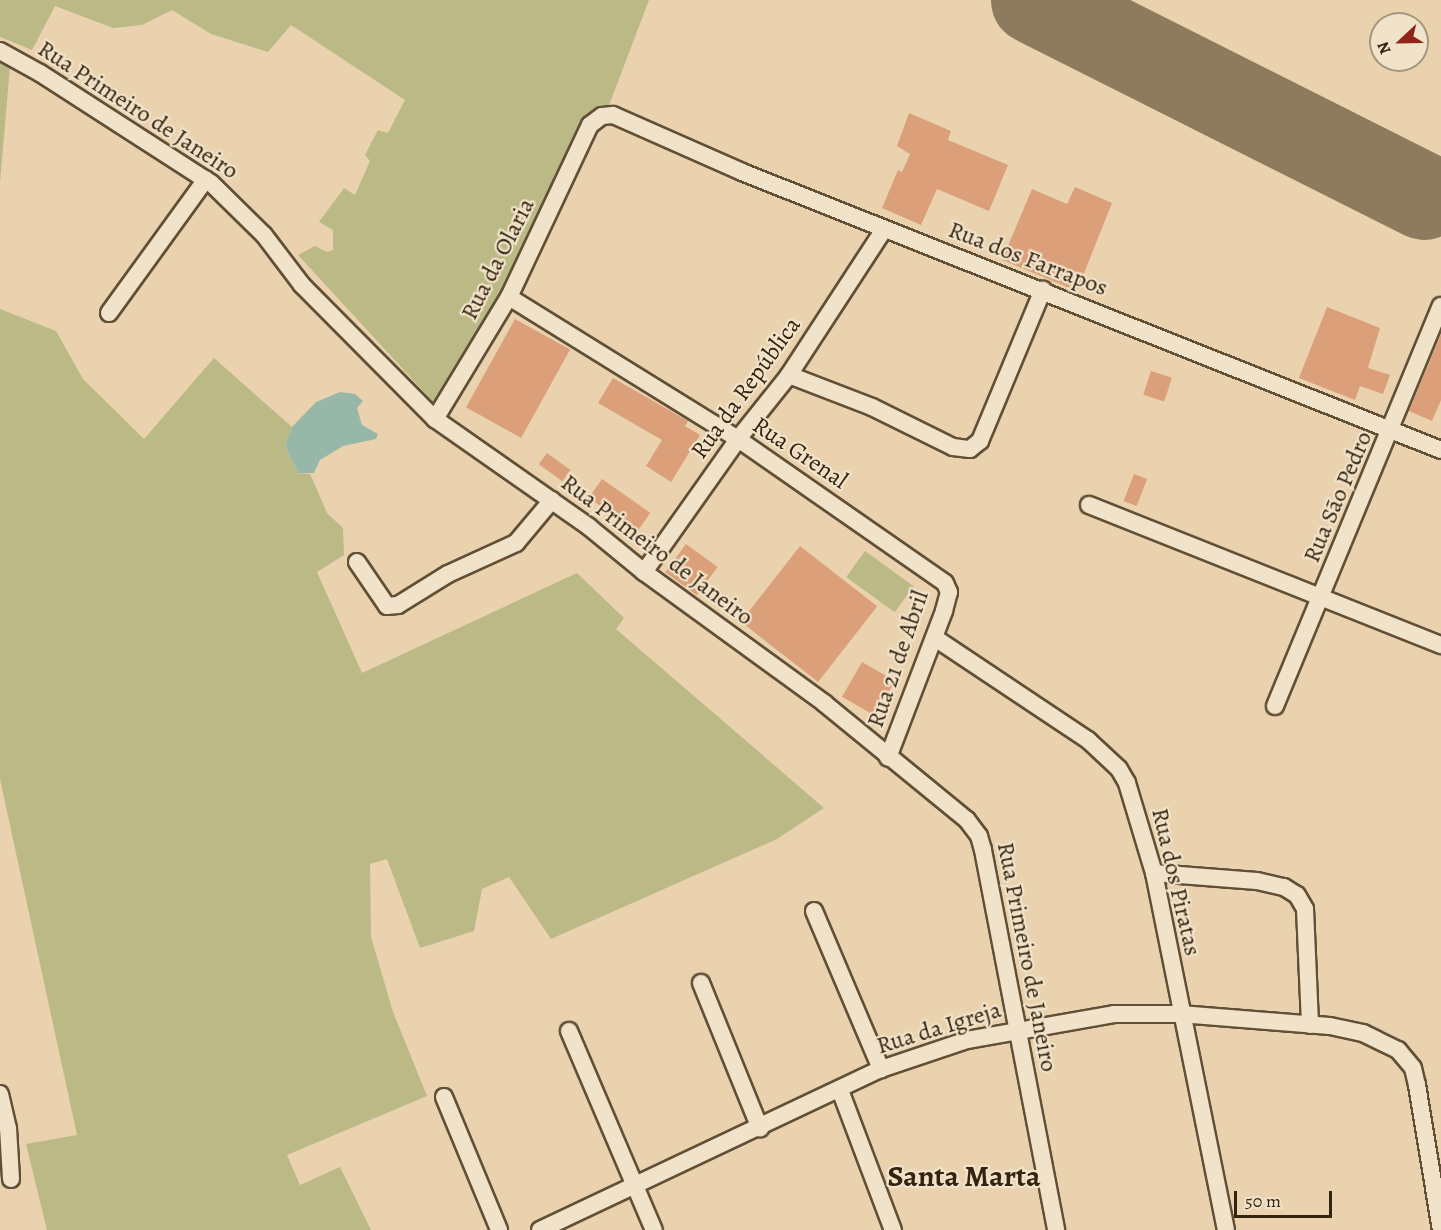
<!DOCTYPE html>
<html>
<head>
<meta charset="utf-8">
<style>
	body { margin:0 }
	#map { position:relative; width:1441px; height:1230px; overflow:hidden; background:#e9d2ad; font-family:Alegreya,serif }
	div>[style] { position:absolute }
	[style*='--x'] { left:calc(var(--x)*1px); top:calc(var(--y)*1px); width:calc(var(--w)*1px); rotate:calc(var(--a)*1deg) }
	.green>* { inset:0; background:#bbba86; transform-origin:0 0 }
	.water>* { inset:0; background:#97b8a9 }
	.runway>* { height:87px; margin:-43.5px; padding:0 43.5px; transform-origin:43.5px; border-radius:43.5px; background:#8e7a5e }
	.building>* { inset:0; background:#dba079; transform-origin:0 0 }
	.roads { filter:drop-shadow(2px 0 #614f36) drop-shadow(-2px 0 #614f36) drop-shadow(0 2px #614f36) drop-shadow(0 -2px #614f36) }
	.minor>* { height:16px; margin:-8px; padding:0 8px; transform-origin:8px; border-radius:8px; background:#f1e2ca }
	span { translate:-50% -50%; white-space:nowrap; text-align:center; line-height:1.15; -webkit-text-stroke:4.5px #f1e2ca; paint-order:stroke }
	.street-label { font-size:24px; color:#34230e }
	.district-label { font-size:30px; color:#34230e; font-weight:700 }
	.north { position:absolute; left:1369px; top:12px; width:60px; height:60px; box-sizing:border-box; background:#f1e2ca; border:2px solid #a5967f; border-radius:50%; rotate:248deg; font-size:16px; font-weight:700; line-height:24px; text-align:center; color:#34230e }
	.north::after { content:''; display:block; margin:auto; width:21px; height:27px; background:#8f2418; clip-path:polygon(50% 0,100% 100%,50% 72%,0 100%) }
	.scale { position:absolute; left:1234px; top:1191px; width:98px; height:27px; box-sizing:border-box; border:3px solid #34230e; border-top:0; padding-left:8px; font-size:18px; line-height:21px; white-space:nowrap; color:#34230e; -webkit-text-stroke:4px #f1e2ca; paint-order:stroke }
</style>
</head>
<body>
<div id="map">
	<div class="green">
		<div style="clip-path:polygon(0 0,649px 0,608px 108px,584px 123px,501px 291px,436px 405px,298px 255px,315px 246px,327px 252px,333px 250px,333px 230px,319px 222px,344px 188px,355px 195px,370px 161px,365px 155px,378px 130px,388px 133px,405px 100px,291px 25px,268px 52px,211px 34px,172px 10px,142px 25px,113px 28px,55px 6px,32px 50px,0 37px)"></div>
		<div style="clip-path:polygon(0 61px,10px 66px,0 183px)"></div>
		<div style="clip-path:polygon(0 309px,56px 331px,83px 379px,144px 439px,214px 358px,292px 427px,285px 446px,298px 473px,310px 474px,327px 513px,343px 528px,344px 555px,317px 572px,362px 673px,577px 573px,624px 618px,616px 629px,824px 808px,777px 839px,551px 939px,509px 877px,482px 889px,474px 931px,420px 948px,387px 859px,370px 864px,371px 937px,393px 1012px,427px 1096px,287px 1155px,300px 1185px,340px 1167px,371px 1230px,47px 1230px,26px 1144px,77px 1135px,0 779px)"></div>
		<div style="left:865px;top:551px;width:60px;height:32px;rotate:36deg"></div>
	</div>
	<div class="water">
		<div style="clip-path:polygon(340px 392px,355px 394px,363px 401px,357px 408px,362px 425px,378px 434px,376px 439px,343px 446px,320px 460px,314px 473px,298px 473px,285px 446px,292px 427px,316px 402px)"></div>
	</div>
	<div class="runway">
		<div style="--x:1034;--y:0;--w:436;--a:26.7"></div>
	</div>
	<div class="building">
		<div style="clip-path:polygon(909px 113px,951px 131px,948px 140px,1008px 165px,989px 211px,937px 189px,921px 225px,882px 208px,898px 170px,902px 172px,910px 154px,897px 146px)"></div>
		<div style="clip-path:polygon(1075px 187px,1112px 203px,1077px 291px,1002px 260px,1032px 189px,1067px 204px)"></div>
		<div style="clip-path:polygon(1327px 307px,1380px 328px,1368px 368px,1390px 375px,1383px 394px,1360px 386px,1355px 400px,1299px 378px)"></div>
		<div style="left:515px;top:319px;width:63px;height:101px;rotate:29deg"></div>
		<div style="clip-path:polygon(1441px 334px,1441px 400px,1432px 421px,1409px 411px)"></div>
		<div style="left:1151px;top:371px;width:22px;height:25px;rotate:18deg"></div>
		<div style="clip-path:polygon(613px 378px,688px 421px,685px 426px,700px 435px,671px 482px,646px 466px,662px 440px,598px 403px)"></div>
		<div style="left:547px;top:453px;width:29px;height:14px;rotate:36deg"></div>
		<div style="left:1134px;top:474px;width:14px;height:29px;rotate:21deg"></div>
		<div style="left:602px;top:479px;width:59px;height:23px;rotate:35deg"></div>
		<div style="left:686px;top:544px;width:39px;height:35px;rotate:36deg"></div>
		<div style="left:800px;top:546px;width:98px;height:96px;rotate:38deg"></div>
		<div style="left:862px;top:662px;width:38px;height:40px;rotate:30deg"></div>
	</div>
	<div class="roads">
		<div class="minor">
			<div style="--x:0;--y:51;--w:46;--a:28.8"></div>
			<div style="--x:40;--y:73;--w:203;--a:32.8"></div>
			<div style="--x:211;--y:183;--w:74;--a:44.5"></div>
			<div style="--x:264;--y:235;--w:63;--a:52.8"></div>
			<div style="--x:302;--y:285;--w:189;--a:45.2"></div>
			<div style="--x:435;--y:419;--w:188;--a:35"></div>
			<div style="--x:589;--y:527;--w:71;--a:39.3"></div>
			<div style="--x:644;--y:572;--w:223;--a:36"></div>
			<div style="--x:824;--y:703;--w:185;--a:39.3"></div>
			<div style="--x:967;--y:820;--w:20;--a:53"></div>
			<div style="--x:979;--y:836;--w:15;--a:74"></div>
			<div style="--x:983;--y:850;--w:387;--a:79.1"></div>
			<div style="--x:509;--y:297;--w:269;--a:31.8"></div>
			<div style="--x:738;--y:439;--w:252;--a:34.8"></div>
			<div style="--x:945;--y:583;--w:10;--a:66"></div>
			<div style="--x:949;--y:592;--w:20;--a:105"></div>
			<div style="--x:944;--y:611;--w:157;--a:110.9"></div>
			<div style="--x:109;--y:313;--w:165;--a:-54.1"></div>
			<div style="--x:789;--y:375;--w:89;--a:21.1"></div>
			<div style="--x:872;--y:407;--w:90;--a:26.3"></div>
			<div style="--x:953;--y:447;--w:17;--a:7"></div>
			<div style="--x:970;--y:449;--w:13;--a:-39"></div>
			<div style="--x:980;--y:441;--w:164;--a:-67.4"></div>
			<div style="--x:435;--y:419;--w:143;--a:-58.8"></div>
			<div style="--x:509;--y:297;--w:190;--a:-64.8"></div>
			<div style="--x:590;--y:125;--w:15;--a:-37"></div>
			<div style="--x:602;--y:116;--w:11;--a:-5"></div>
			<div style="--x:613;--y:115;--w:141;--a:23.8"></div>
			<div style="--x:742;--y:172;--w:752;--a:21.69"></div>
			<div style="--x:1089;--y:505;--w:379;--a:21.7"></div>
			<div style="--x:357;--y:562;--w:53;--a:55.7"></div>
			<div style="--x:387;--y:606;--w:11;--a:-5"></div>
			<div style="--x:398;--y:605;--w:59;--a:-31.8"></div>
			<div style="--x:448;--y:574;--w:75;--a:-24.5"></div>
			<div style="--x:516;--y:543;--w:56;--a:-50.1"></div>
			<div style="--x:644;--y:572;--w:163;--a:-54.7"></div>
			<div style="--x:738;--y:439;--w:82;--a:-51.4"></div>
			<div style="--x:789;--y:375;--w:174;--a:-56.9"></div>
			<div style="--x:935;--y:638;--w:184;--a:33.7"></div>
			<div style="--x:1088;--y:740;--w:42;--a:43.1"></div>
			<div style="--x:1119;--y:769;--w:16;--a:60"></div>
			<div style="--x:1127;--y:783;--w:94;--a:73.3"></div>
			<div style="--x:1154;--y:873;--w:364;--a:78.6"></div>
			<div style="--x:1275;--y:706;--w:433;--a:-67.5"></div>
			<div style="--x:1154;--y:873;--w:103;--a:4.4"></div>
			<div style="--x:1257;--y:881;--w:28;--a:13"></div>
			<div style="--x:1284;--y:887;--w:15;--a:32"></div>
			<div style="--x:1297;--y:895;--w:16;--a:60"></div>
			<div style="--x:1305;--y:909;--w:116;--a:87.5"></div>
			<div style="--x:814;--y:911;--w:172;--a:67"></div>
			<div style="--x:701;--y:983;--w:157;--a:67.9"></div>
			<div style="--x:569;--y:1031;--w:216;--a:66.9"></div>
			<div style="--x:840;--y:1090;--w:150;--a:69.3"></div>
			<div style="--x:0;--y:1094;--w:35;--a:77"></div>
			<div style="--x:8;--y:1128;--w:51;--a:86.6"></div>
			<div style="--x:444;--y:1097;--w:144;--a:67.5"></div>
			<div style="--x:540;--y:1230;--w:377;--a:-25.3"></div>
			<div style="--x:881;--y:1069;--w:91;--a:-18.6"></div>
			<div style="--x:967;--y:1040;--w:149;--a:-10"></div>
			<div style="--x:1114;--y:1014;--w:66;--a:0"></div>
			<div style="--x:1180;--y:1014;--w:150;--a:4.6"></div>
			<div style="--x:1330;--y:1026;--w:34;--a:12"></div>
			<div style="--x:1363;--y:1033;--w:39;--a:26"></div>
			<div style="--x:1398;--y:1050;--w:23;--a:50"></div>
			<div style="--x:1413;--y:1068;--w:17;--a:77"></div>
			<div style="--x:1417;--y:1085;--w:147;--a:80.6"></div>
		</div>
	</div>
	<div class="street-label">
		<span style="left:138px;top:110px;rotate:33deg">Rua Primeiro de Janeiro</span>
		<span style="left:498px;top:259px;rotate:-63deg">Rua da Olaria</span>
		<span style="left:1028px;top:259px;rotate:21deg">Rua dos Farrapos</span>
		<span style="left:746px;top:388px;rotate:-54deg">Rua da República</span>
		<span style="left:800px;top:453px;rotate:34deg">Rua Grenal</span>
		<span style="left:1338px;top:497px;rotate:-67deg">Rua São Pedro</span>
		<span style="left:657px;top:550px;rotate:37deg">Rua Primeiro de Janeiro</span>
		<span style="left:898px;top:659px;rotate:-71deg">Rua 21 de Abril</span>
		<span style="left:1176px;top:882px;rotate:77deg">Rua dos Piratas</span>
		<span style="left:1027px;top:957px;rotate:79deg">Rua Primeiro de Janeiro</span>
		<span style="left:939px;top:1028px;rotate:-17deg">Rua da Igreja</span>
	</div>
	<div class="district-label">
		<span style="left:964px;top:1176px">Santa Marta</span>
	</div>
	<div class="north">N</div>
	<div class="scale">50 m</div>
</div>
</body>
</html>
